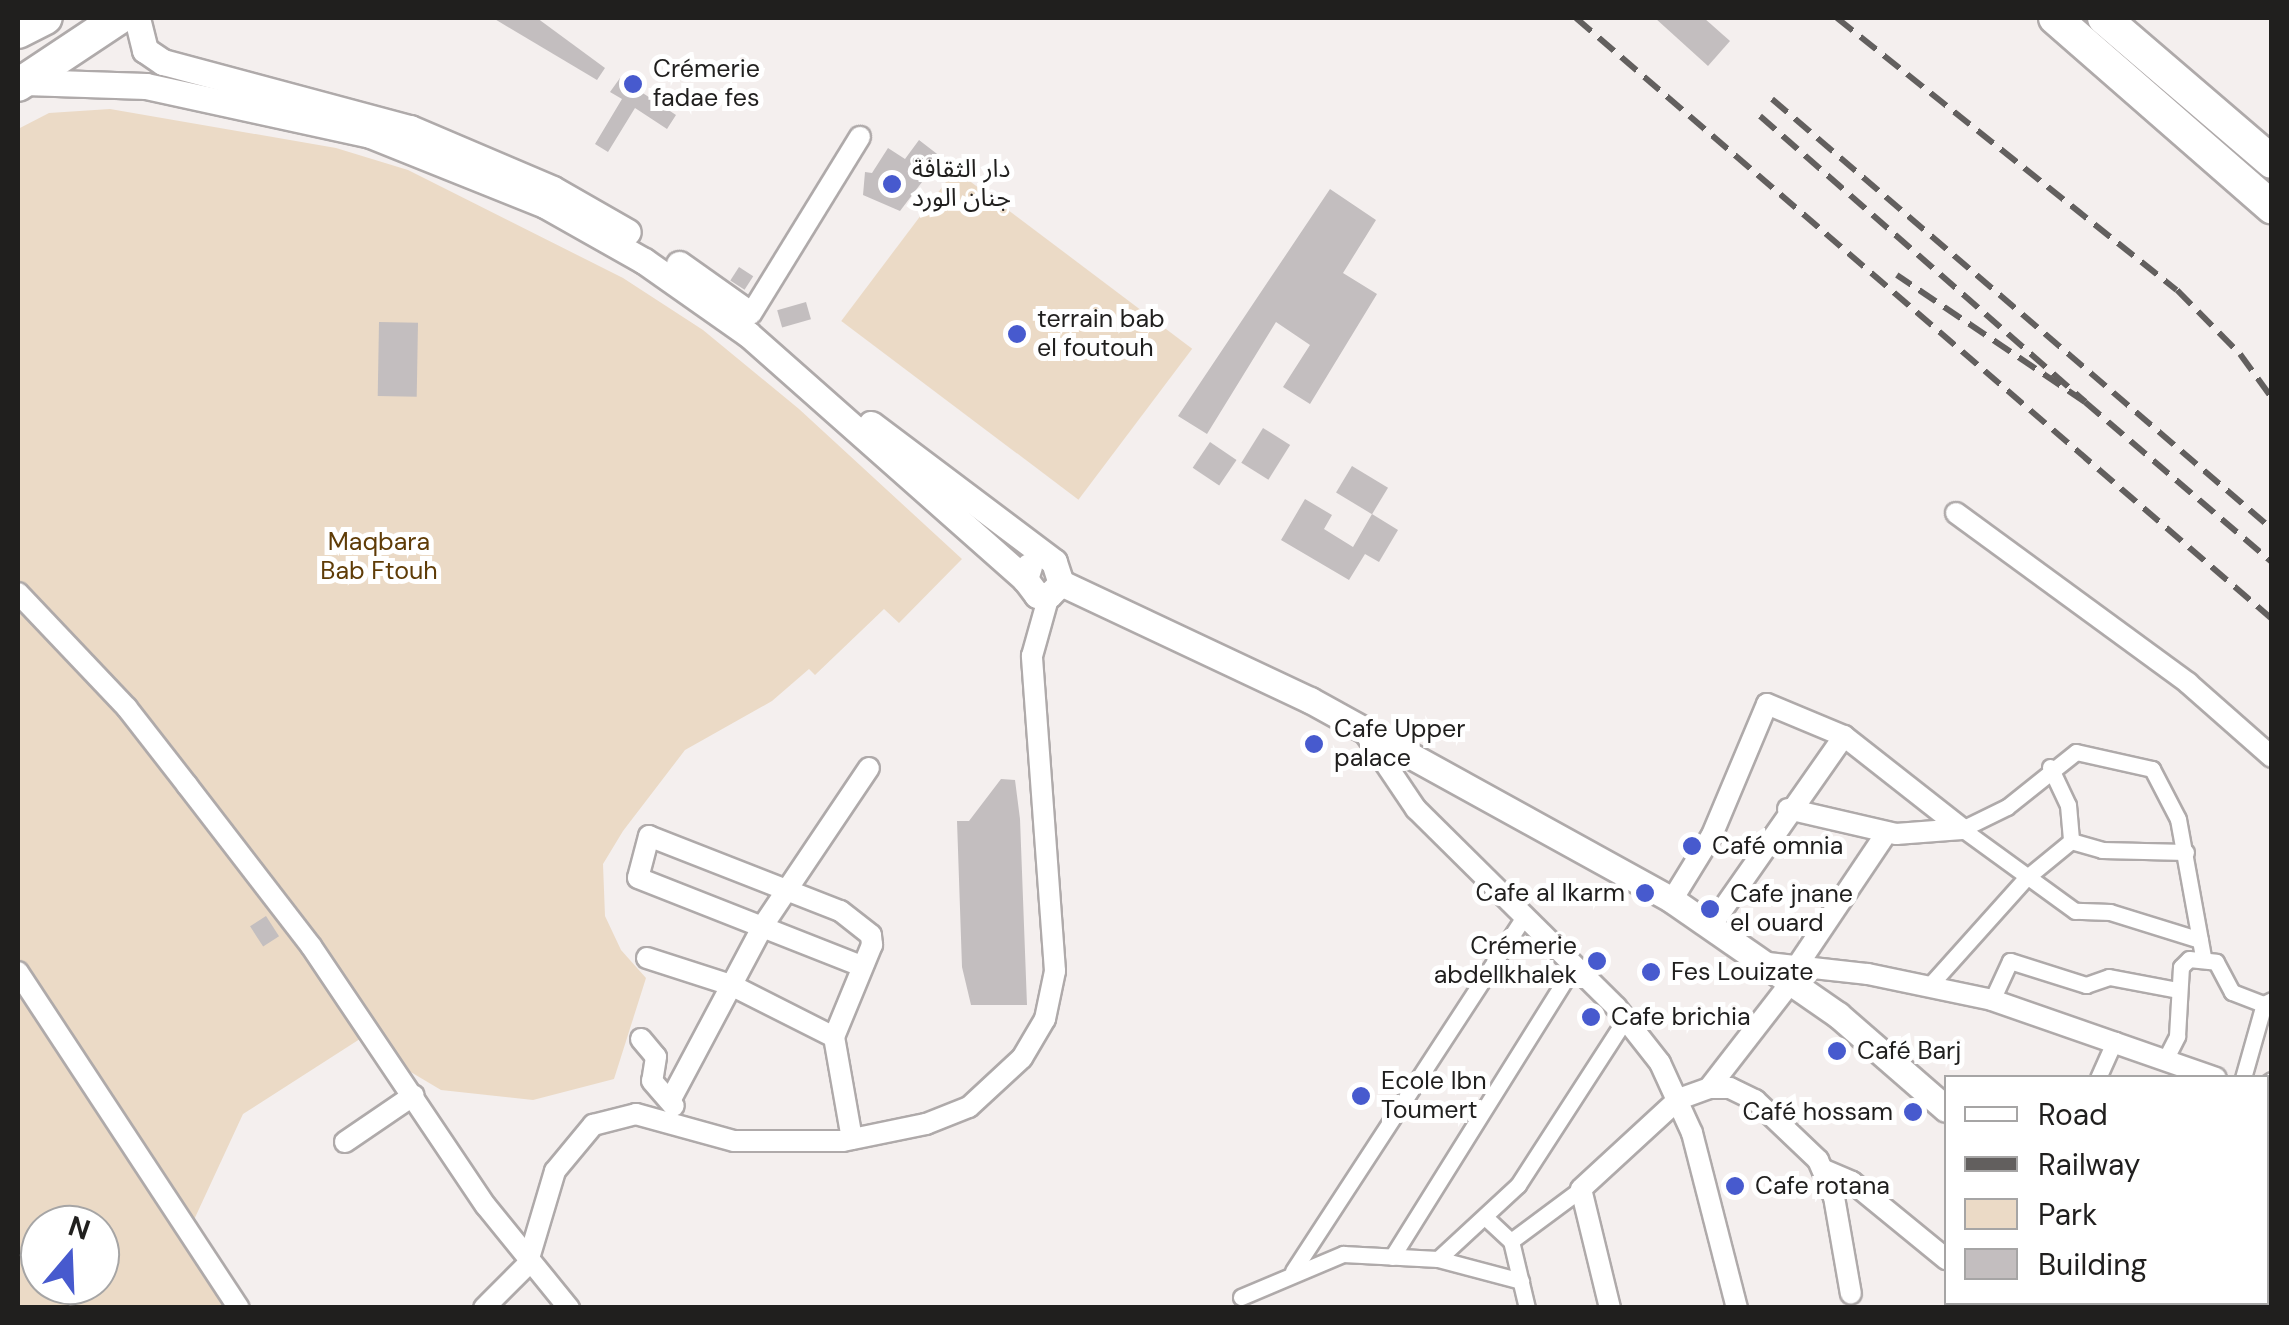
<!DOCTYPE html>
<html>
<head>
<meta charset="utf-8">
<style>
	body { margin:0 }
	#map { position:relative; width:2289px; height:1325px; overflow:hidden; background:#f4efee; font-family:"DM Sans","Noto Sans Arabic",sans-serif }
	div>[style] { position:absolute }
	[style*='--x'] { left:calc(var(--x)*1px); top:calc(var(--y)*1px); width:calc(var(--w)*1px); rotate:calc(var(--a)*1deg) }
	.green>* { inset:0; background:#ebdac6; transform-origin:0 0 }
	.building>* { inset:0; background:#c3bebf; transform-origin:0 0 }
	.roads { filter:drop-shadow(2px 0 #afaaaa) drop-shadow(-2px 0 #afaaaa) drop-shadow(0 2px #afaaaa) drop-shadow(0 -2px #afaaaa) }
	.pedestrian>* { height:15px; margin:-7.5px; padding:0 7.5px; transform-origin:7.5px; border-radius:7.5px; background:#fff }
	.minor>* { height:20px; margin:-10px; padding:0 10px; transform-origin:10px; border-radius:10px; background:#fff }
	.tertiary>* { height:25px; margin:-12.5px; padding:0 12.5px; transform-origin:12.5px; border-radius:12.5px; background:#fff }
	.primary>* { height:32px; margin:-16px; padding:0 16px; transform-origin:16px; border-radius:16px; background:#fff }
	.rail>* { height:6px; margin-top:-3px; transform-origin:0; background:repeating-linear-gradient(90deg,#625f5e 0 20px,transparent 0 30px) }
	.dots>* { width:28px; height:28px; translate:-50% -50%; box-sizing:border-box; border:5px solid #fff; border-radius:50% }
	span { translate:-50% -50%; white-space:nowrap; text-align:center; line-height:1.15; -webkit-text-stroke:10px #fff; paint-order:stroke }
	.poi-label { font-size:25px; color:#201f1e }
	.left { translate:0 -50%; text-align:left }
	.right { translate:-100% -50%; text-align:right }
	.park-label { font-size:25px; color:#5f3c07 }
	.frame { position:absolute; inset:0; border:20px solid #201f1e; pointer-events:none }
	.legend { position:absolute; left:1944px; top:1075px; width:325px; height:230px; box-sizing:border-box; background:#fff; border:2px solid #a6a5a5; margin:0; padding:12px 18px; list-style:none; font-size:30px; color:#201f1e }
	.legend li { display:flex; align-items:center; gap:20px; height:50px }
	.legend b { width:50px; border:2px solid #a6a5a5 }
	.north { position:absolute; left:20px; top:1205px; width:100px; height:100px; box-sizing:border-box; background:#fff; border:2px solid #a6a5a5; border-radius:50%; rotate:19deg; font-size:28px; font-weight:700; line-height:40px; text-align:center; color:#201f1e }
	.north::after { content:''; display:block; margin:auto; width:35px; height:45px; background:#475ace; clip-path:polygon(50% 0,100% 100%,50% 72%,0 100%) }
</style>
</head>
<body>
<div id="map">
	<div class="green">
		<div style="clip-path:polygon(evenodd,110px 109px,336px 148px,408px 170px,623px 278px,703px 330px,799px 409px,962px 559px,899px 623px,884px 609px,815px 675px,809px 669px,772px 701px,685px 750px,623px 831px,603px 864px,605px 916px,621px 950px,646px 978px,614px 1079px,533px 1100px,441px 1090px,404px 1068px,377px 1028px,243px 1114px,186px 1237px,227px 1307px,18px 1307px,18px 129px,49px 113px,110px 109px,40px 1225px,100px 1225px,100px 1285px,40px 1285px,40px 1225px)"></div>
		<div style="left:955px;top:170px;width:297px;height:189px;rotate:37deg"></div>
	</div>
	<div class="building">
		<div style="clip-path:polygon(493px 18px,537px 18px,605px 68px,597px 80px)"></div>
		<div style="clip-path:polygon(1655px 18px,1704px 18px,1730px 41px,1708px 66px)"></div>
		<div style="clip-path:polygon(620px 78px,676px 115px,667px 129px,635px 108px,608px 152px,595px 144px,622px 99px,610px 92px)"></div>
		<div style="clip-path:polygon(919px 140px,941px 157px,900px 211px,863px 195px,865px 172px,872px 173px,888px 148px,905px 159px)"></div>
		<div style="clip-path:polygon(1330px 189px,1376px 220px,1343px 273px,1377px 294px,1310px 404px,1283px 387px,1310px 345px,1276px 322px,1207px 434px,1178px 416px)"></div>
		<div style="left:739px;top:267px;width:17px;height:16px;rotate:33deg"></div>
		<div style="left:806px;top:302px;width:18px;height:30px;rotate:74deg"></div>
		<div style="left:379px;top:322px;width:39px;height:74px;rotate:1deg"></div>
		<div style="left:1263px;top:428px;width:32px;height:41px;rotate:32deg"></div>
		<div style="left:1210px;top:442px;width:32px;height:31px;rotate:34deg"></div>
		<div style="left:1352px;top:466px;width:42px;height:31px;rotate:31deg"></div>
		<div style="clip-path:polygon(1305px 499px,1332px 515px,1324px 529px,1353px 547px,1372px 514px,1398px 530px,1379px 562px,1365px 554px,1349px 580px,1281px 540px)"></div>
		<div style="clip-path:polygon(1001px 779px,1015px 780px,1020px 819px,1027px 1005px,971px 1005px,962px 967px,957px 821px,969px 821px)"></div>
		<div style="left:266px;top:916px;width:24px;height:19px;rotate:57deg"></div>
	</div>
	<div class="roads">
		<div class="pedestrian">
			<div style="--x:2050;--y:767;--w:42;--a:64.7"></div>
			<div style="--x:2068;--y:805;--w:36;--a:85"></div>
			<div style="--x:2200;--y:940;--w:94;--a:-162.7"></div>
			<div style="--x:2110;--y:912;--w:35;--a:-178"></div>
			<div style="--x:2075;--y:911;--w:140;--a:-144"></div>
			<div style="--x:1962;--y:829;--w:50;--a:-26.1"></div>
			<div style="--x:2007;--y:807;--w:88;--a:-38.6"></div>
			<div style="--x:2076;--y:752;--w:78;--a:12.6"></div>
			<div style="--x:2152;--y:769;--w:56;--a:62.5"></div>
			<div style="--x:2178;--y:819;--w:140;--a:79.7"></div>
			<div style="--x:1930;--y:985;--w:144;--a:-48.1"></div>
			<div style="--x:2026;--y:878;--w:58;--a:-39.4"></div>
			<div style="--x:2071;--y:841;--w:32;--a:16"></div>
			<div style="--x:2102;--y:850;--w:84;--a:1.4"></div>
			<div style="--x:1992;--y:1000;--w:43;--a:-65.2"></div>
			<div style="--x:2010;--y:961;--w:80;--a:17.5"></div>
			<div style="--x:2086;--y:985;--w:24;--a:-19"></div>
			<div style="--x:2109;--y:977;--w:70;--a:10.7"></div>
			<div style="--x:2166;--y:1058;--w:25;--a:-63"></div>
			<div style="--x:2177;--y:1036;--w:69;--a:-86.7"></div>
			<div style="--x:2181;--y:967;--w:11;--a:-45"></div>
			<div style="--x:2189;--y:959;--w:27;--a:6"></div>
			<div style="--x:2216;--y:962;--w:34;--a:62"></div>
			<div style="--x:2232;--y:992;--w:34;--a:21"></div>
			<div style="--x:2098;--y:1078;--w:42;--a:-65.9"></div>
			<div style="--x:2243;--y:1078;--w:77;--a:-74.2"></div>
			<div style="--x:2264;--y:1004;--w:9;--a:-27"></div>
			<div style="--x:2266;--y:1084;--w:7;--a:-34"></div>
			<div style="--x:2266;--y:1175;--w:4;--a:27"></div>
			<div style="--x:1485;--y:1217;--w:35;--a:43"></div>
			<div style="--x:1392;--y:1257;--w:343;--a:-58"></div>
			<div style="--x:1438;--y:1259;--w:109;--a:-42.8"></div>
			<div style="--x:1518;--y:1185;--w:199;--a:-57.1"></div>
			<div style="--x:1293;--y:1271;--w:424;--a:-56.9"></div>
			<div style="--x:1241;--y:1297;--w:111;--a:-22.9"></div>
			<div style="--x:1343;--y:1254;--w:95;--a:3"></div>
			<div style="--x:1438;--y:1259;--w:86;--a:14.8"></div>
			<div style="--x:1527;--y:1308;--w:69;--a:-103.4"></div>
			<div style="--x:1511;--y:1241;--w:87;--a:-36.6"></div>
		</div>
		<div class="minor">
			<div style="--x:751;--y:314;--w:208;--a:-58.4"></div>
			<div style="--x:1956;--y:513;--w:288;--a:36.2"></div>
			<div style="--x:2188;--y:683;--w:112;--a:41.4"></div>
			<div style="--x:18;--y:593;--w:158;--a:46.5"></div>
			<div style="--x:127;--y:708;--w:98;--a:52.1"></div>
			<div style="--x:187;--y:785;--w:203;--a:52.4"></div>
			<div style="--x:311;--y:946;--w:313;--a:56.1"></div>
			<div style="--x:486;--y:1206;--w:132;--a:50.9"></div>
			<div style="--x:1364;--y:732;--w:93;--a:56"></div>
			<div style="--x:1416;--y:809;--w:281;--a:44.7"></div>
			<div style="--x:1616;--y:1007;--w:71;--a:51.8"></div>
			<div style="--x:1660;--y:1063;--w:77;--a:65.4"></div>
			<div style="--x:1692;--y:1133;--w:181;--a:75.6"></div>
			<div style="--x:1788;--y:809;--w:111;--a:13"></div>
			<div style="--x:1896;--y:834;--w:66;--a:-4.3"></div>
			<div style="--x:1672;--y:900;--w:76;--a:-58.4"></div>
			<div style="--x:1712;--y:835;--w:142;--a:-67.2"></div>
			<div style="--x:1767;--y:704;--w:83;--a:22.6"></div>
			<div style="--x:1711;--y:926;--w:232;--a:-55"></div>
			<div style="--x:1844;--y:736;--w:150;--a:38.2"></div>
			<div style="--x:647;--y:958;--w:88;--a:17.8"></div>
			<div style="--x:731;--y:985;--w:115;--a:26.8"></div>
			<div style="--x:1768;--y:963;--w:101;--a:6.3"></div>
			<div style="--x:1868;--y:974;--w:127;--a:11.8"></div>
			<div style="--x:1992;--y:1000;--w:237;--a:19.2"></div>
			<div style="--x:1797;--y:966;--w:161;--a:-56.1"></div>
			<div style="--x:18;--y:972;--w:402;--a:56.7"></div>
			<div style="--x:641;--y:1039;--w:23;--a:50"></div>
			<div style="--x:656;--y:1057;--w:24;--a:99"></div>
			<div style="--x:652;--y:1081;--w:33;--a:49"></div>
			<div style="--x:1709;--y:1088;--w:135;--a:-52.2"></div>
			<div style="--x:672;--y:1097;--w:196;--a:-62"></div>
			<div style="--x:764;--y:924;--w:188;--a:-56.1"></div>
			<div style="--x:2266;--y:1098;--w:6;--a:18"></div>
			<div style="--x:852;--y:1139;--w:104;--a:-100"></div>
			<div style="--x:834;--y:1037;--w:100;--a:-67.6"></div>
			<div style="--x:872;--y:945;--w:10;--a:-96"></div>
			<div style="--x:871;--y:935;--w:39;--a:-142"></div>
			<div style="--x:840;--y:911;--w:205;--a:-158.6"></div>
			<div style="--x:649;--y:836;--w:43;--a:104.7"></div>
			<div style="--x:638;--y:878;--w:240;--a:21.5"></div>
			<div style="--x:345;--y:1142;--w:83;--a:-34.3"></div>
			<div style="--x:1824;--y:1170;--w:30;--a:23"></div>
			<div style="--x:1852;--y:1182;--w:122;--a:39.3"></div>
			<div style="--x:484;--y:1308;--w:61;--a:-45"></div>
			<div style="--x:527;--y:1265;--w:98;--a:-73.4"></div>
			<div style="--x:555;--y:1171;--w:60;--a:-50.4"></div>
			<div style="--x:593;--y:1125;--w:44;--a:-14.3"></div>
			<div style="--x:636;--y:1114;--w:102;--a:15.4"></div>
			<div style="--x:734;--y:1141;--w:109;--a:0"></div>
			<div style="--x:843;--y:1141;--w:85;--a:-11.6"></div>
			<div style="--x:926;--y:1124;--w:46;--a:-21.6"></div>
			<div style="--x:969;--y:1107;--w:72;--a:-42.8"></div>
			<div style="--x:1022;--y:1058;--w:45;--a:-59.5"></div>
			<div style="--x:1045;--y:1019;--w:49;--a:-78.2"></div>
			<div style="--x:1055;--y:971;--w:316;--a:-94.2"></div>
			<div style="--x:1032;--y:656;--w:63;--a:-74.4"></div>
			<div style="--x:1610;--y:1308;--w:122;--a:-103.7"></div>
			<div style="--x:1581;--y:1189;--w:133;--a:-42.6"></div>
			<div style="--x:1679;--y:1099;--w:32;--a:-20"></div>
			<div style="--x:1709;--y:1088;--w:21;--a:0"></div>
			<div style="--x:1730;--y:1088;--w:28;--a:26"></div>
			<div style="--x:1755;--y:1100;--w:87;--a:43.6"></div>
			<div style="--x:1818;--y:1160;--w:40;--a:66.6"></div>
			<div style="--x:1834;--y:1197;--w:98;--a:80.1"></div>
		</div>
		<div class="tertiary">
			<div style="--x:137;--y:18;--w:33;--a:76"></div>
			<div style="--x:145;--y:50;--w:22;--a:34"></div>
			<div style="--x:163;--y:62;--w:256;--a:15"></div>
			<div style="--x:410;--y:128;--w:155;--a:23.1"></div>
			<div style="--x:553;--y:189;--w:86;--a:29.8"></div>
			<div style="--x:25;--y:82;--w:121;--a:1.9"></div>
			<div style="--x:146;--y:86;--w:229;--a:12.3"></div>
			<div style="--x:370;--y:135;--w:188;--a:21.8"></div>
			<div style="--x:545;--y:205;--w:114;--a:29.5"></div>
			<div style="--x:644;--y:261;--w:127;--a:35.1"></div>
			<div style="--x:748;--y:334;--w:370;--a:41.5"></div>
			<div style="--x:679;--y:264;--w:80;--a:35.3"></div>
			<div style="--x:871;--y:424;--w:229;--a:37"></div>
			<div style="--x:1054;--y:562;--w:22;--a:72"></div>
			<div style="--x:1029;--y:566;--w:14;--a:107"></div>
			<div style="--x:1025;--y:579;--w:20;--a:53"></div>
			<div style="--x:1037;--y:595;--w:12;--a:0"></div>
			<div style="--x:1049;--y:595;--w:17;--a:-45"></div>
			<div style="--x:1061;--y:583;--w:275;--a:25.2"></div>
			<div style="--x:1310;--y:700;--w:414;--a:28.9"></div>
			<div style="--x:1672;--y:900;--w:202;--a:34.7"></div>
			<div style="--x:1838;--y:1015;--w:143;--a:41"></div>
			<div style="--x:2173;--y:1302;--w:9;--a:41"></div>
		</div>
		<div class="primary">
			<div style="--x:2055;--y:18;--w:288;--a:41.1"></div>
			<div style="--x:2104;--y:18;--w:221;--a:40.6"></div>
			<div style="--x:18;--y:32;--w:31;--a:-27"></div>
			<div style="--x:18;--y:85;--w:121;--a:-33.6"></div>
		</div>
	</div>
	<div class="rail">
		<div style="--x:1576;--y:18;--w:920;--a:40.81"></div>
		<div style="--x:1837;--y:18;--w:435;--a:38.7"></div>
		<div style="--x:2177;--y:290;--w:90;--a:45.5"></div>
		<div style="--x:2240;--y:354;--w:54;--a:54"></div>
		<div style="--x:1772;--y:99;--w:659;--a:40.7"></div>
		<div style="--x:1760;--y:116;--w:433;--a:41.3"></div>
		<div style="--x:2085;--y:402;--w:227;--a:-146"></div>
		<div style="--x:2085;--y:402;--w:246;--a:40.6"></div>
	</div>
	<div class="dots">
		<div style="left:633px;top:84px;background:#475ace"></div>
		<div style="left:892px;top:184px;background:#475ace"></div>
		<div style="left:1017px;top:334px;background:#475ace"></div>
		<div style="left:1314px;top:744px;background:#475ace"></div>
		<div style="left:1692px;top:846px;background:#475ace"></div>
		<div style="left:1645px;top:893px;background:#475ace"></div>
		<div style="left:1710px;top:909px;background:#475ace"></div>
		<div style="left:1597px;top:961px;background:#475ace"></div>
		<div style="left:1651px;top:972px;background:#475ace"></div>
		<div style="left:1591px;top:1017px;background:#475ace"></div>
		<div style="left:1837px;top:1051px;background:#475ace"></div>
		<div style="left:1361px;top:1096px;background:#475ace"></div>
		<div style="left:1913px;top:1112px;background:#475ace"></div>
		<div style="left:1735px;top:1186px;background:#475ace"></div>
	</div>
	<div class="poi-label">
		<span class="left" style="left:653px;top:84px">Crémerie<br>fadae fes</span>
		<span class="left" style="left:912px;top:184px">دار الثقافة<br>جنان الورد</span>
		<span class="left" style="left:1037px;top:334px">terrain bab<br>el foutouh</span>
		<span class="left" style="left:1334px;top:744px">Cafe Upper<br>palace</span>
		<span class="left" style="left:1712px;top:846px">Café omnia</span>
		<span class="right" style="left:1625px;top:893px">Cafe al lkarm</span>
		<span class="left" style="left:1730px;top:909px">Cafe jnane<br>el ouard</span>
		<span class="right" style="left:1577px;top:961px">Crémerie<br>abdellkhalek</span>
		<span class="left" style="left:1671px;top:972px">Fes Louizate</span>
		<span class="left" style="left:1611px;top:1017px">Cafe brichia</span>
		<span class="left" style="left:1857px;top:1051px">Café Barj</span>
		<span class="left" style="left:1381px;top:1096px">Ecole Ibn<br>Toumert</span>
		<span class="right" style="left:1893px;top:1112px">Café hossam</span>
		<span class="left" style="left:1755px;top:1186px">Cafe rotana</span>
	</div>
	<div class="park-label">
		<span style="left:379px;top:557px">Maqbara<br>Bab Ftouh</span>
	</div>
	<div class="frame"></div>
	<ul class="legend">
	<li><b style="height:12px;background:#fff"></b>Road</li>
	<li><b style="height:12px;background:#625f5e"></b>Railway</li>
	<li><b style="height:28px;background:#ebdac6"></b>Park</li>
	<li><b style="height:28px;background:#c3bebf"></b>Building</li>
	</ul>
	<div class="north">N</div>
</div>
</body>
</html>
